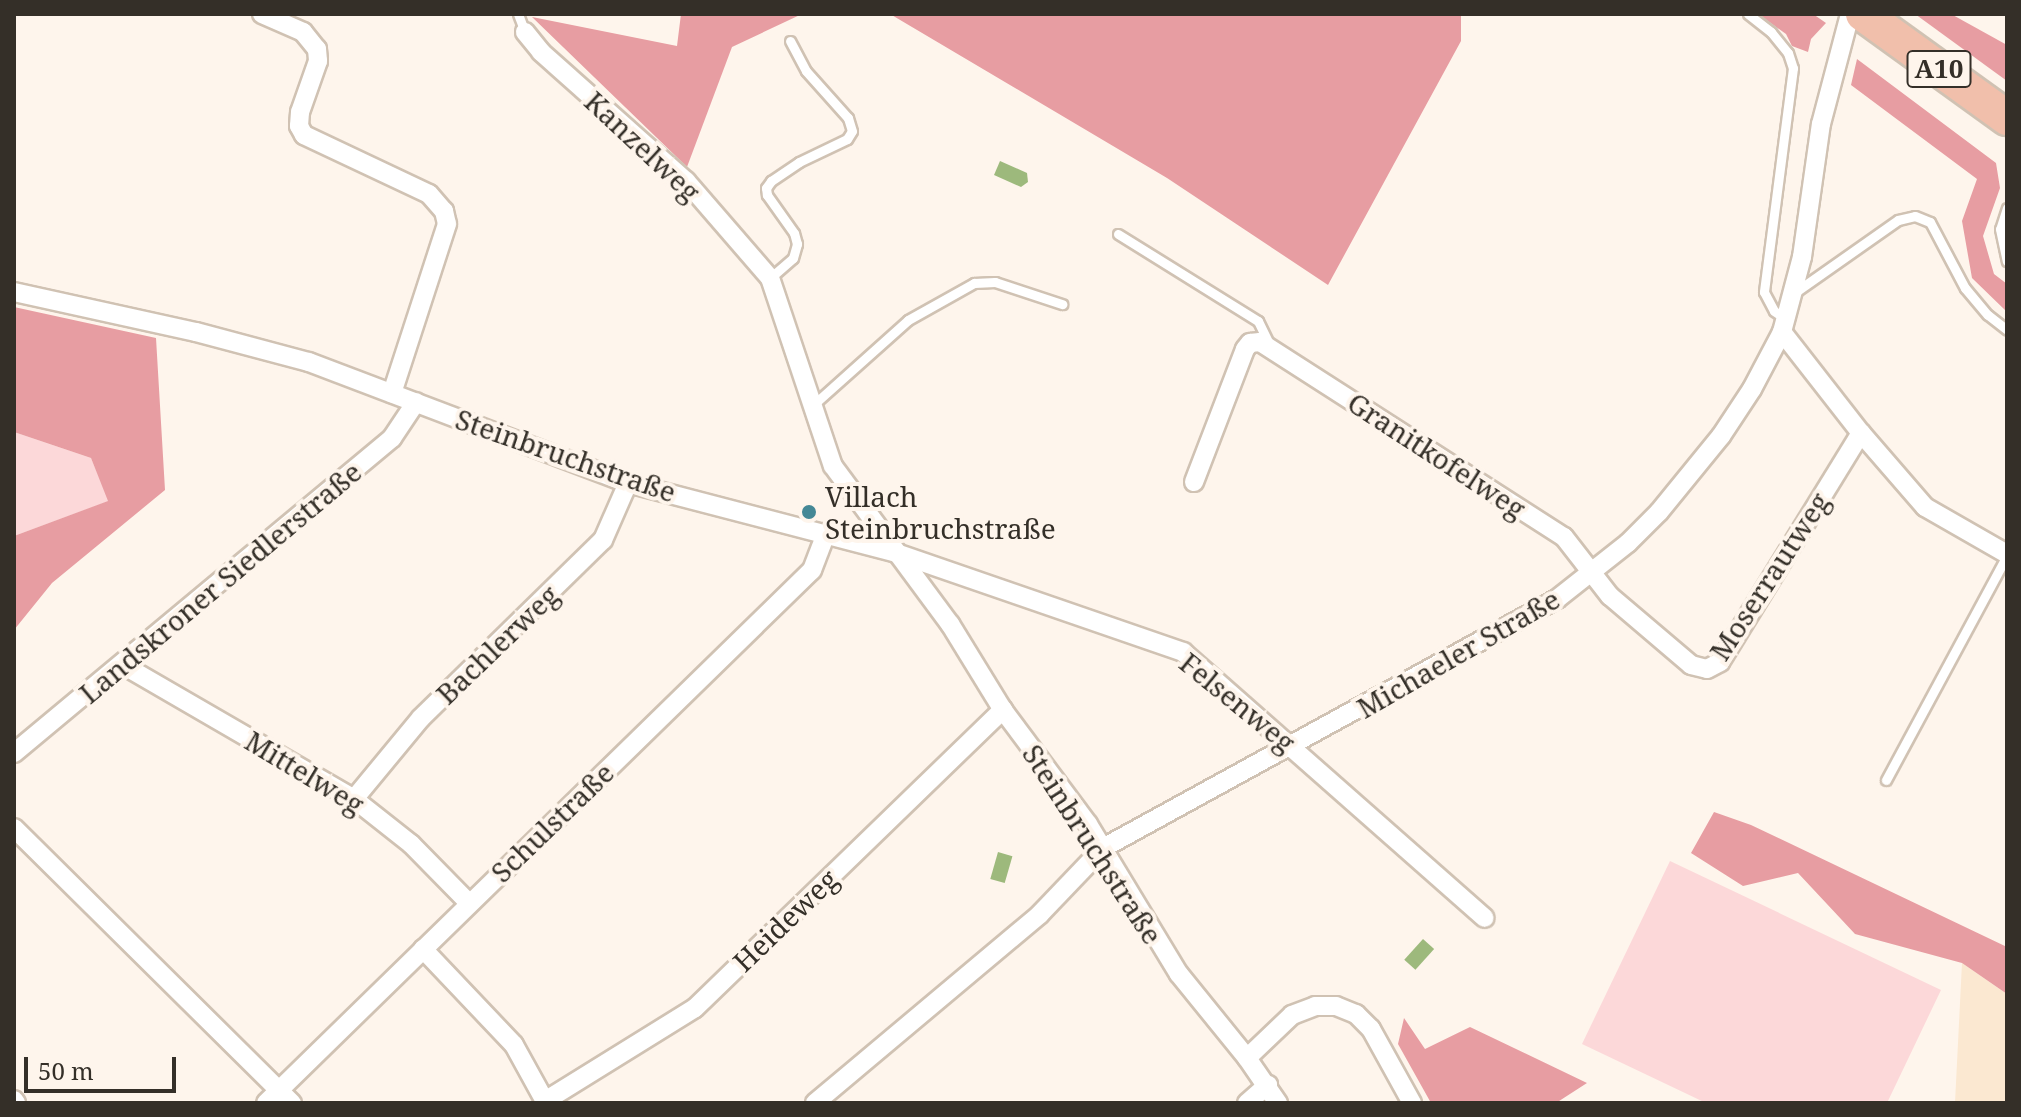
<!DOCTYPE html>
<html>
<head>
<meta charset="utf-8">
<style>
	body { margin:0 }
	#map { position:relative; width:2021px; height:1117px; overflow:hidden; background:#fef5ec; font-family:"Noto Serif",serif }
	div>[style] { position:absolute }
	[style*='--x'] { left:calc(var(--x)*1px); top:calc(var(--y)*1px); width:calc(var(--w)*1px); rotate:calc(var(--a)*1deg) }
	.built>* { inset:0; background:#fbe8d1 }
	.green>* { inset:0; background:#fcd8d9 }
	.forest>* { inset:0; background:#e79da2 }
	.water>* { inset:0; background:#9db97c; transform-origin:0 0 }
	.roads { filter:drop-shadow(2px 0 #d0c2b3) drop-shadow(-2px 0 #d0c2b3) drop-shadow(0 2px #d0c2b3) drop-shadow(0 -2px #d0c2b3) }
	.lane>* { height:9px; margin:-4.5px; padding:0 4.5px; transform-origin:4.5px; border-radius:4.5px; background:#fff }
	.street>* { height:18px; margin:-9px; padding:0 9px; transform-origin:9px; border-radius:9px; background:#fff }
	.highway>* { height:34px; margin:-17px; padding:0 17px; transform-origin:17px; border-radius:17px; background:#f1bfab }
	.dots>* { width:22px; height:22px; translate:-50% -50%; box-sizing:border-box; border:4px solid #fef5ec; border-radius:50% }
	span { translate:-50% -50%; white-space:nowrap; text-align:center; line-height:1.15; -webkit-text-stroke:8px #fef5ec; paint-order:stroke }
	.shield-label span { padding:2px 6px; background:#fef5ec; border:2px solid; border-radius:6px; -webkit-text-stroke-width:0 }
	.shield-label { font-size:26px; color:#342f28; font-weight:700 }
	.street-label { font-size:28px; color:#342f28 }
	.poi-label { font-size:28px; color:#342f28 }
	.left { translate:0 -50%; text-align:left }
	.frame { position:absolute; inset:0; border:16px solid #342f28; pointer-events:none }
	.scale { position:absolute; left:24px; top:1057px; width:152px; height:36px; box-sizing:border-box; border:4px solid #342f28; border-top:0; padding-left:10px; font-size:24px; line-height:28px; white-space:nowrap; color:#342f28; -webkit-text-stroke:6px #fef5ec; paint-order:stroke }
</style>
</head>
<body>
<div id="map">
	<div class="built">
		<div style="clip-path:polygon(1962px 963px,2007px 994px,2007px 1103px,1955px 1103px)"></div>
	</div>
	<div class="green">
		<div style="clip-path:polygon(14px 432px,91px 458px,109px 501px,14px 536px)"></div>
		<div style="clip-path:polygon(1670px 861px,1941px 990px,1887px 1103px,1706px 1103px,1582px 1044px)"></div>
	</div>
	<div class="forest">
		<div style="clip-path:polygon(681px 14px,802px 14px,732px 47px,687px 167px,532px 17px,677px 46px)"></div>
		<div style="clip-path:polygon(890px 14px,1461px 14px,1461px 41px,1328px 285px,1167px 178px)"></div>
		<div style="clip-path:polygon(1758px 14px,1813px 14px,1826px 23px,1811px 39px,1808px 52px,1792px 46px,1786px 34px)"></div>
		<div style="clip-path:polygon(1915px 14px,1951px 14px,2007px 45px,2007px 81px)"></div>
		<div style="clip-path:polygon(1857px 59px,1996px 163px,2000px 188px,1983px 236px,1994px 274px,2007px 284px,2007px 312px,1972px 278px,1962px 221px,1977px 179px,1851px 85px)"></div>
		<div style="clip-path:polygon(14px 307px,156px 338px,165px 490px,52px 583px,14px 630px,14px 536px,108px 501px,91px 458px,14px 432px)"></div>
		<div style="clip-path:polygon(1714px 812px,1751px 825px,2007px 947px,2007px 994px,1962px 963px,1855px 934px,1798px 873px,1743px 886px,1691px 853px)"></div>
		<div style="clip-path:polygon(1404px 1018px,1425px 1049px,1470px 1027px,1587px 1083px,1556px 1103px,1431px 1103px,1398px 1044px)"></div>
	</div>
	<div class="water">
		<div style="clip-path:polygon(1000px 161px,1027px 173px,1028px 182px,1021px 187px,994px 175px)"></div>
		<div style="left:998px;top:852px;width:15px;height:28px;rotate:16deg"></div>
		<div style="left:1423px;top:939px;width:15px;height:28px;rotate:42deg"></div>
	</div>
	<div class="roads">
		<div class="lane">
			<div style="--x:518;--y:14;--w:19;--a:69"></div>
			<div style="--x:1748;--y:14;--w:29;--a:38"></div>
			<div style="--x:1771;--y:32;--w:27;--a:51"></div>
			<div style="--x:1788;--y:53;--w:16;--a:72"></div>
			<div style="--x:1793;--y:68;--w:226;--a:97.4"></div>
			<div style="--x:1764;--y:292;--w:21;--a:62"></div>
			<div style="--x:1774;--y:311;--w:14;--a:34"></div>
			<div style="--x:2007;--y:208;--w:22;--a:108"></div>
			<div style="--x:2000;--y:229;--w:33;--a:78"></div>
			<div style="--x:1118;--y:234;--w:165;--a:31.9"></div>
			<div style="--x:1258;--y:321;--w:28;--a:64"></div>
			<div style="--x:770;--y:278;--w:30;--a:-41"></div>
			<div style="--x:793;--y:258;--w:15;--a:-74"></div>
			<div style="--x:797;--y:244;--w:11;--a:-105"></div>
			<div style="--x:794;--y:233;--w:47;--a:-125.4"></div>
			<div style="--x:767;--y:195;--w:7;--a:-98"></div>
			<div style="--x:766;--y:188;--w:9;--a:-54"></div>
			<div style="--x:771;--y:181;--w:34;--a:-34"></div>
			<div style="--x:799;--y:162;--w:53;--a:-25.6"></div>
			<div style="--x:847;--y:139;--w:9;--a:-58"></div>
			<div style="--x:852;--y:131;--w:14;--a:-107"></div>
			<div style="--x:848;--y:118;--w:63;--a:-131.8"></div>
			<div style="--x:806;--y:71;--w:34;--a:-118"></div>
			<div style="--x:1794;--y:293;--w:127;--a:-35.1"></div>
			<div style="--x:1898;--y:220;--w:17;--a:-13"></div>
			<div style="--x:1915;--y:216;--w:16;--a:22"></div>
			<div style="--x:1930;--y:222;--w:75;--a:62.1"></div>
			<div style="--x:1965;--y:288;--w:35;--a:50"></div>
			<div style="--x:1988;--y:315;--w:24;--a:38"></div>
			<div style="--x:813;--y:405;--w:127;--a:-41.8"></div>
			<div style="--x:908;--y:320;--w:76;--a:-29.3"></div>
			<div style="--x:974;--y:283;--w:21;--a:-3"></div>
			<div style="--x:995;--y:282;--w:71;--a:18.2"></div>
			<div style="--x:1886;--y:780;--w:255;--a:-61.7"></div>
		</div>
		<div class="street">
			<div style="--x:262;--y:14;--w:45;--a:23.7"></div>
			<div style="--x:303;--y:32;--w:22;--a:51"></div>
			<div style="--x:317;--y:49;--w:12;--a:85"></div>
			<div style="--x:318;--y:61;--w:54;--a:109.4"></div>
			<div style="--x:300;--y:112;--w:14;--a:94"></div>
			<div style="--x:299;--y:126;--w:10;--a:61"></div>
			<div style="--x:304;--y:135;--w:138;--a:25.3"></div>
			<div style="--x:429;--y:194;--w:23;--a:49"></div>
			<div style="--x:444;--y:211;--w:13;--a:77"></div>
			<div style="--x:447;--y:224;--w:178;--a:108"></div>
			<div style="--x:525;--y:32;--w:26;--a:51"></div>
			<div style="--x:541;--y:52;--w:194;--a:41.7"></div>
			<div style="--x:686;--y:181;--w:128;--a:49.1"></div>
			<div style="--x:770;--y:278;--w:198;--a:71.5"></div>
			<div style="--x:833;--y:466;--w:197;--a:53.5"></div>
			<div style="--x:950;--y:624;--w:101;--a:58.4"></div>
			<div style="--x:1003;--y:710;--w:142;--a:53.3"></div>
			<div style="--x:1088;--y:824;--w:175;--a:58.8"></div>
			<div style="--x:1179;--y:974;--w:108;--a:51"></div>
			<div style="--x:1247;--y:1058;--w:55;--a:55.4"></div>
			<div style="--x:14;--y:292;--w:186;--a:12.4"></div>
			<div style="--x:196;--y:332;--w:117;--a:14.9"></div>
			<div style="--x:309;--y:362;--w:341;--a:20.8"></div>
			<div style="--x:628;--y:483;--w:277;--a:14.6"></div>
			<div style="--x:896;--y:553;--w:304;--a:19"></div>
			<div style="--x:1183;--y:652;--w:402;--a:41.4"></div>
			<div style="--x:1782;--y:332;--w:128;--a:52"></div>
			<div style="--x:1861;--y:433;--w:98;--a:49.1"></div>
			<div style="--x:1925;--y:507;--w:95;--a:29.8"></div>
			<div style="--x:1194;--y:482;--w:142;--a:-69"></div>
			<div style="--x:1245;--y:349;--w:8;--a:-50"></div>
			<div style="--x:1250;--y:343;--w:10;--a:-6"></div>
			<div style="--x:1260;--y:342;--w:361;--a:32.7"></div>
			<div style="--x:1564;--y:537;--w:75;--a:52.1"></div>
			<div style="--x:1610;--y:596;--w:106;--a:40.4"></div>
			<div style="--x:1691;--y:665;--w:16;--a:14"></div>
			<div style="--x:1707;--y:669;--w:15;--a:-28"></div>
			<div style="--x:1720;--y:662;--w:269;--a:-58.4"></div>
			<div style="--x:123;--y:665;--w:267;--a:30.1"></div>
			<div style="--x:354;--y:799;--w:73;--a:38.3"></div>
			<div style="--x:411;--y:844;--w:83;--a:45.5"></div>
			<div style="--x:14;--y:753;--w:492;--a:-39.8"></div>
			<div style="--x:392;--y:438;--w:43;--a:-56.3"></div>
			<div style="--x:354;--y:799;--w:105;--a:-50.4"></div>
			<div style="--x:421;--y:718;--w:255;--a:-44.4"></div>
			<div style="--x:603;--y:540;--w:62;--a:-66.3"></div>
			<div style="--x:14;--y:828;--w:391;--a:44.7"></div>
			<div style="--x:423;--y:949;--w:132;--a:46.5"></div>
			<div style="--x:514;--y:1045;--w:66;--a:61.1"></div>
			<div style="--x:1247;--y:1058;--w:62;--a:-43.7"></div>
			<div style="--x:1292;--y:1015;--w:25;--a:-21"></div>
			<div style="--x:1315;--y:1006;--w:21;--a:0"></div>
			<div style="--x:1336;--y:1006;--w:22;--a:22"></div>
			<div style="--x:1356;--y:1014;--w:21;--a:45"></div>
			<div style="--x:1371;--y:1029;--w:85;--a:61"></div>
			<div style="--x:14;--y:1100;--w:4;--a:56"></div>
			<div style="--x:545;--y:1101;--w:176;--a:-31.8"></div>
			<div style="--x:695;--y:1008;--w:429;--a:-44.1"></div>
			<div style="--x:266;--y:1103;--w:763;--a:-44.31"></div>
			<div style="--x:812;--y:570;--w:40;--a:-69"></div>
			<div style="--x:815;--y:1103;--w:294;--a:-40"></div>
			<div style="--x:1040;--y:914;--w:91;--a:-46.3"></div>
			<div style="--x:1103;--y:848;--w:518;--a:-28.74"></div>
			<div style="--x:1557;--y:599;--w:90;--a:-38.3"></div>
			<div style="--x:1628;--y:543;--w:44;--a:-45"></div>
			<div style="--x:1659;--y:512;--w:98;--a:-50.8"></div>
			<div style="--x:1721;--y:436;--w:56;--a:-56.6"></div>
			<div style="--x:1752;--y:389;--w:64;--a:-62.2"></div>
			<div style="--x:1782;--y:332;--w:78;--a:-75.1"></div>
			<div style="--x:1802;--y:257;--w:134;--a:-81.9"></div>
			<div style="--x:1821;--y:124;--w:114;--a:-75.2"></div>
			<div style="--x:1247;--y:1103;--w:28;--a:-41"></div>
		</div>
		<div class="highway">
			<div style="--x:1863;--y:14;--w:178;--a:35.8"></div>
		</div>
	</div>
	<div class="dots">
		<div style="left:809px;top:512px;background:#448896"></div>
	</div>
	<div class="shield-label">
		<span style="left:1939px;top:69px">A10</span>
	</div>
	<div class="street-label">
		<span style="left:643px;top:146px;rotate:43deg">Kanzelweg</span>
		<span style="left:566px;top:455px;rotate:19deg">Steinbruchstraße</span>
		<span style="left:1437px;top:455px;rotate:33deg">Granitkofelweg</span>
		<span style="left:1769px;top:576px;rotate:-57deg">Moserrautweg</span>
		<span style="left:220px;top:582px;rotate:-40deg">Landskroner Siedlerstraße</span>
		<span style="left:497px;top:644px;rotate:-44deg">Bachlerweg</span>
		<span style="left:1458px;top:653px;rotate:-30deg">Michaeler Straße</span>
		<span style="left:1238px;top:702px;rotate:39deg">Felsenweg</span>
		<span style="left:305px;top:772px;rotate:31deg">Mittelweg</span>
		<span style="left:552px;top:822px;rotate:-44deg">Schulstraße</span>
		<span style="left:1093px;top:844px;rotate:57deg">Steinbruchstraße</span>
		<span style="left:785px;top:920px;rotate:-44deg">Heideweg</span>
	</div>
	<div class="poi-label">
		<span class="left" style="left:825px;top:512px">Villach<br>Steinbruchstraße</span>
	</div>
	<div class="frame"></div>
	<div class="scale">50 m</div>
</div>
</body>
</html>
